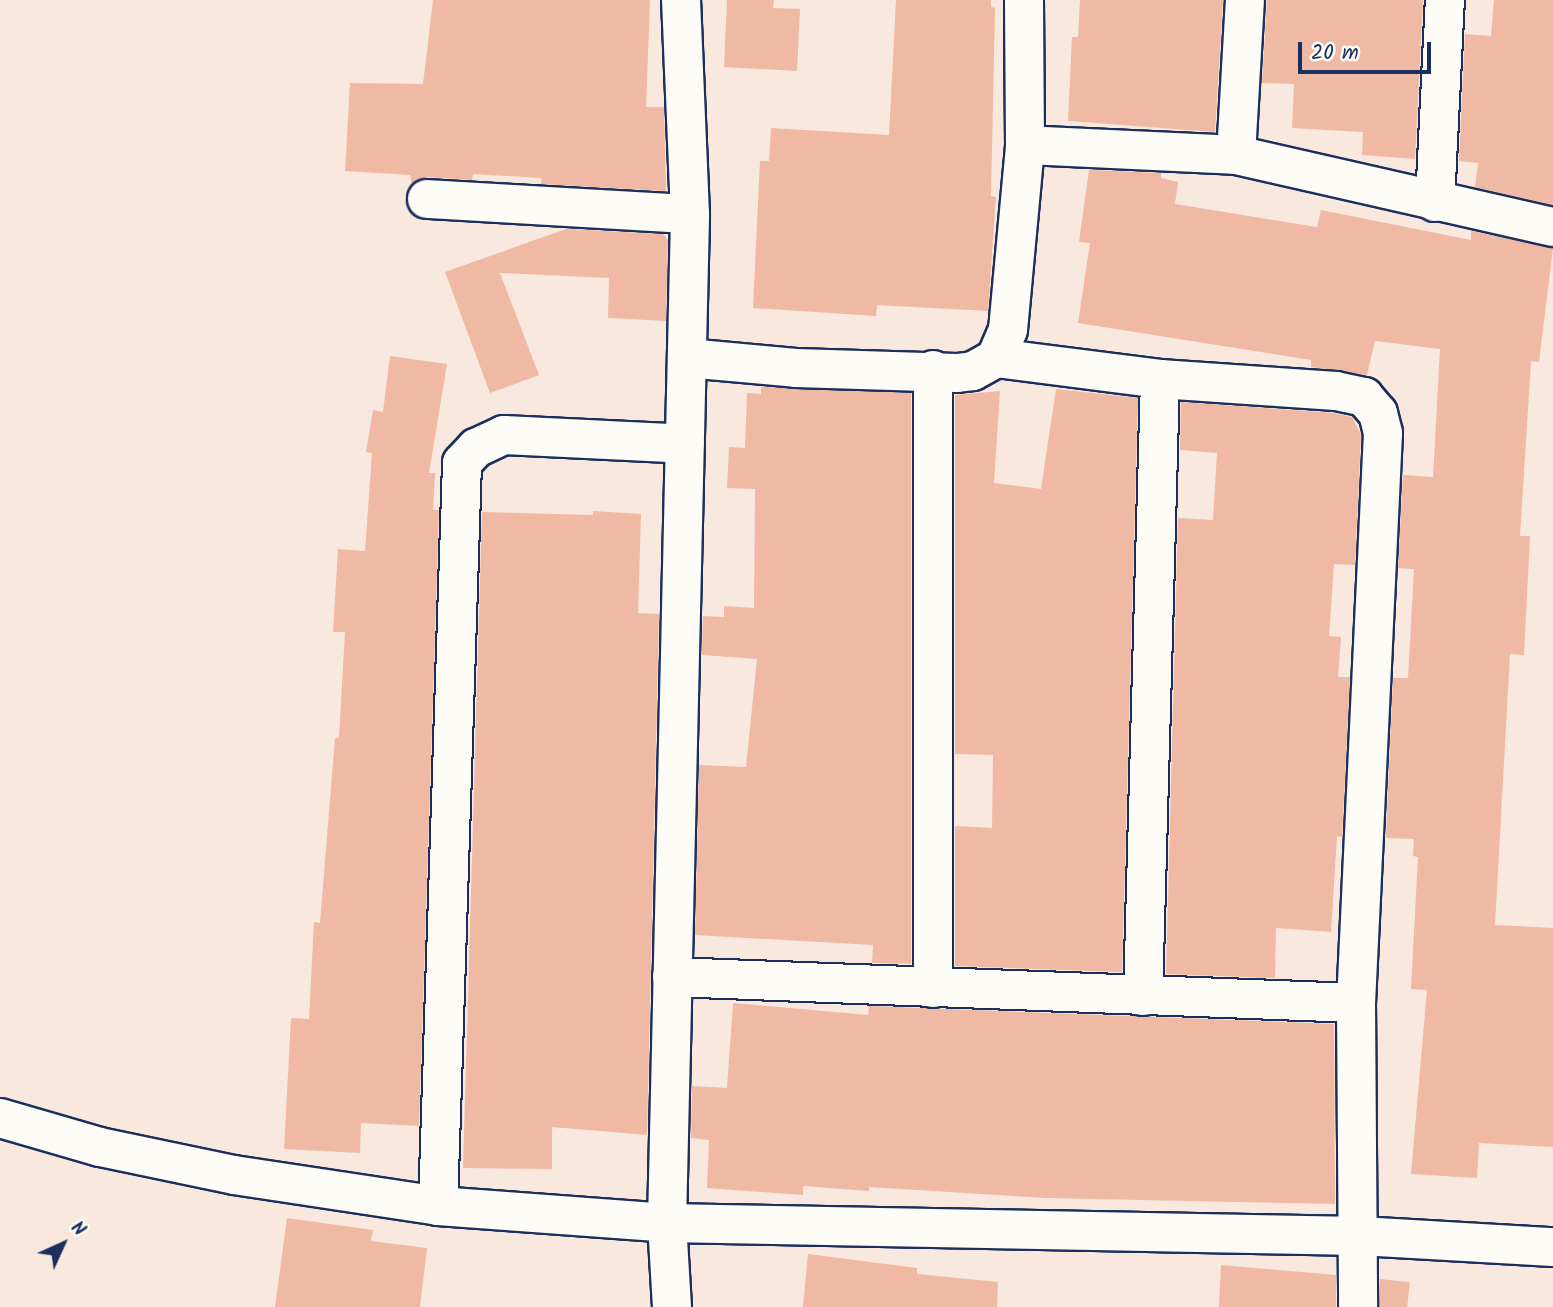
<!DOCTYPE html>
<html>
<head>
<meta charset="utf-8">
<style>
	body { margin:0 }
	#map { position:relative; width:1553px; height:1307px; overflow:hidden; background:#f9e8de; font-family:Kalam,sans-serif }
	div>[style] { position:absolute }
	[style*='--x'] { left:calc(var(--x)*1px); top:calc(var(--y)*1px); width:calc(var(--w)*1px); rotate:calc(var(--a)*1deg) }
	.building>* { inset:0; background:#f0b9a4; transform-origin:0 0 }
	.roads { filter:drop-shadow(2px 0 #1b2f5e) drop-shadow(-2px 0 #1b2f5e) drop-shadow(0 2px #1b2f5e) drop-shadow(0 -2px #1b2f5e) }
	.minor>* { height:38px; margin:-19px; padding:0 19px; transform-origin:19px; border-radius:19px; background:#fdfcf7 }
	span { translate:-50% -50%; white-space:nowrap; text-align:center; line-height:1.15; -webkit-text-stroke:5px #fdfcf7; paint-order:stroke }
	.north { position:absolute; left:28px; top:1209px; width:70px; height:70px; -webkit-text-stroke:5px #fdfcf7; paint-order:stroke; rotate:45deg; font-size:19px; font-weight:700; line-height:28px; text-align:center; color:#1b2f5e }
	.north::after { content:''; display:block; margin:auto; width:24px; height:32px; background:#1b2f5e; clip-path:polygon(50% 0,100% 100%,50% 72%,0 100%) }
	.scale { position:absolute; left:1298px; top:42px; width:133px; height:32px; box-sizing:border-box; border:4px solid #1b2f5e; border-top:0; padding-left:9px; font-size:21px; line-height:24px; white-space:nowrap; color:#1b2f5e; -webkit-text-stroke:5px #fdfcf7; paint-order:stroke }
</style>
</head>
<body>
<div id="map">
	<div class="building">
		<div style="clip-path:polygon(433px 0,650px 0,646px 107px,664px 107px,666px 191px,541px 184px,542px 178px,473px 174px,472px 180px,428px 177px,412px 184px,410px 175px,345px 171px,350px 83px,423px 84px)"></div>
		<div style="clip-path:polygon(727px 0,774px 0,773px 8px,800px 9px,797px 71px,724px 67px)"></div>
		<div style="clip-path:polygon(896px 0,991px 0,991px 7px,995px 8px,991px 196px,996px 197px,988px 311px,877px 305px,876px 316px,753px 308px,760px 161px,769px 161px,771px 128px,889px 135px)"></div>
		<div style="clip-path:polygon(1080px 0,1223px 0,1215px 132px,1068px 121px,1072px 37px,1078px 37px)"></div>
		<div style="clip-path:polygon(1267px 0,1423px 0,1415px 159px,1362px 155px,1363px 132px,1292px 128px,1294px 84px,1262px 83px)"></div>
		<div style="clip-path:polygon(1494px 0,1553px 0,1553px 205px,1475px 187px,1478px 163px,1459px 161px,1465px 34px,1491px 36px)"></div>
		<div style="clip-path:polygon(1089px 170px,1161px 173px,1161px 178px,1178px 182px,1175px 204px,1317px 227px,1321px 210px,1471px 240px,1471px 231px,1553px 248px,1539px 362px,1531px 361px,1520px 536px,1530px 536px,1524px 655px,1510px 654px,1495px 925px,1553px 928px,1553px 1147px,1479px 1143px,1477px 1178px,1411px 1174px,1427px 990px,1411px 989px,1418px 857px,1413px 856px,1414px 839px,1386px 838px,1393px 678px,1408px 678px,1414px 569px,1398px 568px,1403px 475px,1433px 477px,1440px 349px,1375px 341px,1367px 375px,1311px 367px,1311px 360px,1078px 323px,1090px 243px,1079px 242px)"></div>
		<div style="clip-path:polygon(566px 229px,663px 234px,668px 240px,666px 321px,608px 318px,609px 278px,500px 273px,539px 375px,490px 393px,445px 272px)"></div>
		<div style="clip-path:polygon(390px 356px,447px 364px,429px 473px,435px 473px,433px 510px,439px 510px,419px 1126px,361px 1123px,360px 1153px,284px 1149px,291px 1018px,309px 1019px,314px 922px,320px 923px,335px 738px,339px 738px,345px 632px,333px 632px,338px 549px,365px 551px,372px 453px,366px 452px,373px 410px,383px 412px)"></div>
		<div style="clip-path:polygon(761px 387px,911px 393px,911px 964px,872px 963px,873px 945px,695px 935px,699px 765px,746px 767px,757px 659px,702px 655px,703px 616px,724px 617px,724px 606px,754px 608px,755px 489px,727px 488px,729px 447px,745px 448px,747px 393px,761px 394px)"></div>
		<div style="clip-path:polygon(1056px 389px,1138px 398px,1122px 972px,955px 966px,955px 826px,992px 828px,993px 755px,955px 754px,955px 395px,1000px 391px,994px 483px,1041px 489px)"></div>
		<div style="clip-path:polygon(1181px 402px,1333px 413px,1352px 417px,1361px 435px,1355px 565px,1334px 564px,1329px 636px,1341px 637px,1338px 677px,1350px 677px,1342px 837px,1337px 836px,1331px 932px,1276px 928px,1275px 978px,1166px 974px,1178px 518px,1213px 520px,1217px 453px,1180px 450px)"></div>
		<div style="clip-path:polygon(593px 511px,641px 514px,638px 613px,659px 614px,647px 1135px,552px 1127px,552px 1169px,463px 1168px,482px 512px,593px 515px)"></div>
		<div style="clip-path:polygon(733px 1003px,868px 1015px,869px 1006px,1334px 1024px,1335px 1204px,1046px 1198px,869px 1187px,869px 1191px,803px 1186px,803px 1195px,707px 1188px,709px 1140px,691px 1138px,692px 1086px,727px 1088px)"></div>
		<div style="clip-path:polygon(287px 1218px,373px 1230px,371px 1241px,427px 1248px,420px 1307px,275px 1307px)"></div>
		<div style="clip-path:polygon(808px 1254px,917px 1268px,917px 1274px,998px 1282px,997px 1307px,803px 1307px)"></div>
		<div style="clip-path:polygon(1221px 1265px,1336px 1275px,1336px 1307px,1219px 1307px)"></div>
		<div style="left:1380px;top:1279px;width:30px;height:28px;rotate:6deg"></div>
	</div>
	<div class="roads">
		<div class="minor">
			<div style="--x:1025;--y:145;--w:211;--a:2.7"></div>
			<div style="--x:1236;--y:155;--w:325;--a:12.8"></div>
			<div style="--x:1236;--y:155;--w:155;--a:-86.7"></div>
			<div style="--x:427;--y:199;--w:263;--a:3.3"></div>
			<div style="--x:1435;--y:202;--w:202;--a:-87.2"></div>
			<div style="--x:687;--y:358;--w:109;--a:5.2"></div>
			<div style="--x:796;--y:368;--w:161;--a:1.8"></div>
			<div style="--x:957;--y:373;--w:16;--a:-7"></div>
			<div style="--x:973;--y:371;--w:26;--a:-29"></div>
			<div style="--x:996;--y:358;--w:30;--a:-67"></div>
			<div style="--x:1008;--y:330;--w:186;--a:-84.7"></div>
			<div style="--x:1025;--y:145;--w:145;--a:-90.4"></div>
			<div style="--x:996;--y:358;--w:165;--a:7.3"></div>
			<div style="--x:1160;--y:379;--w:176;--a:3.9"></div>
			<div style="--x:1336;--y:391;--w:29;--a:12"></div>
			<div style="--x:1364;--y:397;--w:21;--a:49"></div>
			<div style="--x:1378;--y:413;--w:21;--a:76"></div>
			<div style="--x:1383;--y:433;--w:571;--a:92.71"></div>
			<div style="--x:1356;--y:1003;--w:304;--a:89.6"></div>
			<div style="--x:672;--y:977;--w:684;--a:2.18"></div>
			<div style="--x:933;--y:988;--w:618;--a:-90"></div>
			<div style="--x:1143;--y:996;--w:617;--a:-88.42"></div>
			<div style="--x:0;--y:1118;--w:104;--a:16.2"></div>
			<div style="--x:100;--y:1147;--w:137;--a:11.8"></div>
			<div style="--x:234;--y:1175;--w:206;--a:8.6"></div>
			<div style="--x:438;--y:1206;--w:230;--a:4.2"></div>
			<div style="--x:667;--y:1223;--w:693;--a:1.07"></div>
			<div style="--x:1360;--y:1236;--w:193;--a:3.3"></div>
			<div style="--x:438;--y:1206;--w:743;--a:-88.15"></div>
			<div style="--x:462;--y:463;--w:21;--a:-47"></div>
			<div style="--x:476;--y:448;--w:31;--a:-25"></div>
			<div style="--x:504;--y:435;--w:181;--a:2.8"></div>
			<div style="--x:672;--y:1307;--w:84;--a:-93.4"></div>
			<div style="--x:667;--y:1223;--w:1009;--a:-88.69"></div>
			<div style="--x:690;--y:214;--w:214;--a:-92.4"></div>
		</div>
	</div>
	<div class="north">N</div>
	<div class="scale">20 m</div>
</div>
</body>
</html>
